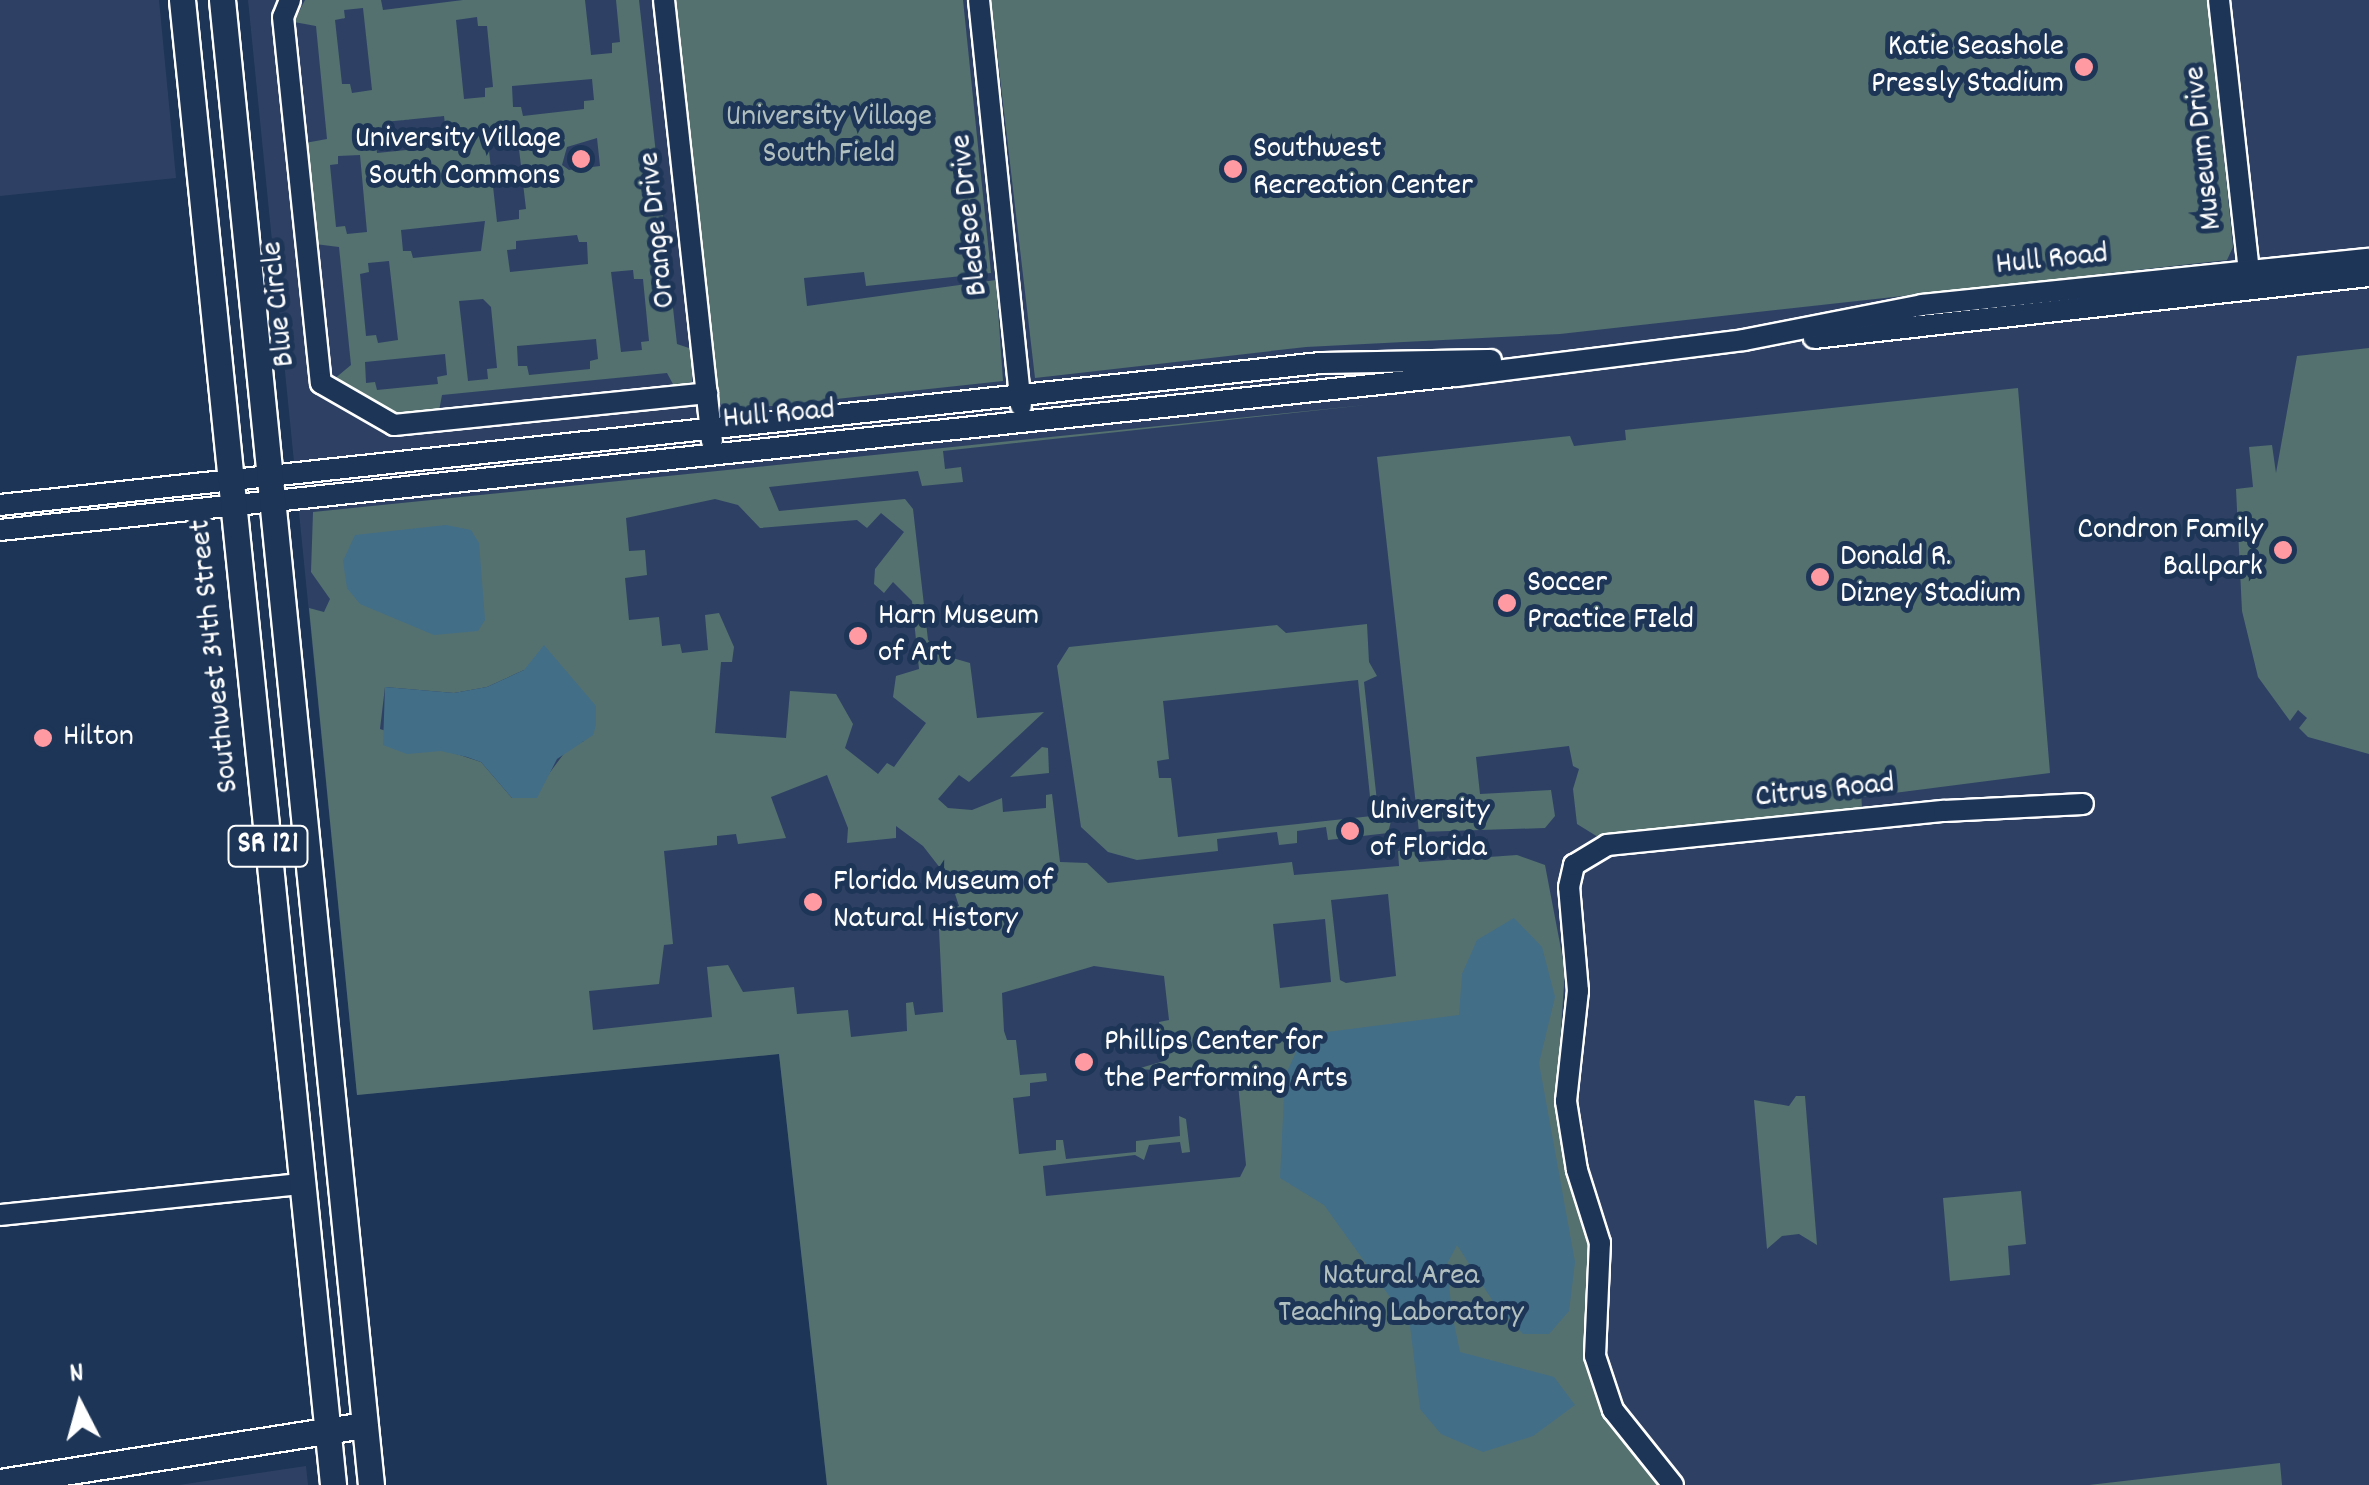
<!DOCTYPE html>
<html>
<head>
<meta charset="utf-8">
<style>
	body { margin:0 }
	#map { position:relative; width:2369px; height:1485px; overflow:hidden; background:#1d3557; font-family:Dekko,sans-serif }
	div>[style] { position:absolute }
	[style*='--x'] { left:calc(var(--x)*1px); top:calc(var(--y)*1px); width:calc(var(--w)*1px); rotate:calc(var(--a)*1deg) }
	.built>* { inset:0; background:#2e4164 }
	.green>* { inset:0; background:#547170 }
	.water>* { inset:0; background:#426e88 }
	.roads { filter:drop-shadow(2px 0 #fff) drop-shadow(-2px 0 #fff) drop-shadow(0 2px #fff) drop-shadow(0 -2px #fff) }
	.minor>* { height:20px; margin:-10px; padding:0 10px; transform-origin:10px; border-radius:10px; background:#1d3557 }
	.major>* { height:25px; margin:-12.5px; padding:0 12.5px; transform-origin:12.5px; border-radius:12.5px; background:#1d3557 }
	.dots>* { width:28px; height:28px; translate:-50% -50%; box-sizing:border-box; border:5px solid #1d3557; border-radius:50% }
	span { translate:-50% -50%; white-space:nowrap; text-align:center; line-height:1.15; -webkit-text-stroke:10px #1d3557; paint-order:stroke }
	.shield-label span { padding:2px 8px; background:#1d3557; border:2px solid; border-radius:8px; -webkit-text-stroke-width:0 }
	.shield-label { font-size:30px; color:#fff; font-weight:700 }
	.poi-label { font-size:32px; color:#fff }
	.right { translate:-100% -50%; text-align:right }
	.left { translate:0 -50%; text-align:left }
	.park-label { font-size:32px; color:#b2bfbf }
	.street-label { font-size:32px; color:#fff }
	.north { position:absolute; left:30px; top:1355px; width:100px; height:100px; -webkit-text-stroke:8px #1d3557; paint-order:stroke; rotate:354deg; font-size:28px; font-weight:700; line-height:40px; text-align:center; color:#fff }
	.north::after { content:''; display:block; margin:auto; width:35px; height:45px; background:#fff; clip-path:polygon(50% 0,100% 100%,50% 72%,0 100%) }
</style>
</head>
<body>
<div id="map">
	<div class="built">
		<div style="clip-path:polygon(0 0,159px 0,176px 178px,0 196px)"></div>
		<div style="clip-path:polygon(248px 0,2369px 0,2369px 1485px,827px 1485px,779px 1054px,357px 1095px)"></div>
		<div style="clip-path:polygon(306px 1466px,308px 1485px,179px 1485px)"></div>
	</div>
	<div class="green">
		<div style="clip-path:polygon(evenodd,305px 0,381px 0,383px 10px,463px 0,585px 0,591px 55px,612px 53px,612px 43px,620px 42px,616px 0,639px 0,677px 344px,692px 349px,692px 382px,674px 386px,667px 373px,442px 395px,439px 411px,395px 417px,333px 380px,351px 365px,339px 247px,315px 244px,305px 143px,327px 139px,316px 26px,294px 22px,305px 0,363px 8px,372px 90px,352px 93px,350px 84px,342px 84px,335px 20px,345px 18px,344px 10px,363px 8px,305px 0,477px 17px,478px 26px,487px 26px,493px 87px,485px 88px,485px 97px,464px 99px,456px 20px,477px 17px,305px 0,592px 79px,594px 100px,584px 101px,584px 109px,523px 116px,521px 107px,513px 107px,512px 86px,592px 79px,305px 0,444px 116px,445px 124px,454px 124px,456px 145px,377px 153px,375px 132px,384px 130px,384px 122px,444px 116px,305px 0,597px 138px,600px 166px,569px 170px,562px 165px,567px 147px,597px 138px,305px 0,510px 139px,512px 149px,519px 149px,526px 209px,519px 210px,519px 219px,497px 222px,488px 142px,510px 139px,305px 0,360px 155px,367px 232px,347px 234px,345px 226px,336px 227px,330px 165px,338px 164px,338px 156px,360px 155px,305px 0,485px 221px,481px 251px,413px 258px,411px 251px,403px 251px,401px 230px,485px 221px,305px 0,577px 235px,579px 242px,587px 242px,588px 264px,510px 272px,507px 250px,516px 249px,516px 241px,577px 235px,305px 0,389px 261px,398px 340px,378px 343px,376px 335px,366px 336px,360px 274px,369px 272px,368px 263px,389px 261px,305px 0,633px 270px,634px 279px,643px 279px,649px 341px,641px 342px,642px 350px,621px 352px,611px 272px,633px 270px,305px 0,483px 299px,491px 307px,497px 368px,487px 369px,488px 379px,468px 381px,459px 301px,483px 299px,305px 0,596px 339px,598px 359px,590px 361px,590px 369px,529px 375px,527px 366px,518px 366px,517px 346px,596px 339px,305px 0,445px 354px,447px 375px,437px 377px,438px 384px,377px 390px,375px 382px,366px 383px,365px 362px,445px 354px)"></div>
		<div style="clip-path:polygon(674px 0,963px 0,991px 273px,866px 286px,864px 272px,804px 278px,805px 288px,807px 306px,996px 280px,1003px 381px,724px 411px,717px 396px)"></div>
		<div style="clip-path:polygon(991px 0,2208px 0,2233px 247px,2227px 260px,1560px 334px,1306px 347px,1035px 378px)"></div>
		<div style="clip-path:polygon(2369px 348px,2369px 754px,2308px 737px,2299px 728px,2307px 718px,2298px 710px,2290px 721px,2258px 677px,2242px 611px,2236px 489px,2253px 487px,2249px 447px,2272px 445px,2276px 473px,2297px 356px)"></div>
		<div style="clip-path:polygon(2018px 388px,2050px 773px,1863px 797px,1861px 789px,1862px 809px,1598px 837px,1577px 824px,1573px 789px,1579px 769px,1573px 766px,1569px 746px,1476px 757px,1480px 794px,1551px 790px,1555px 816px,1545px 828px,1419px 832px,1377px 457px,1570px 436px,1574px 446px,1626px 440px,1625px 430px)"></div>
		<div style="clip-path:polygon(evenodd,1366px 405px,943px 451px,945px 469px,961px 467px,963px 482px,922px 486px,918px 471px,769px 487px,779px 511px,905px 499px,913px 509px,928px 640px,942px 655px,970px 663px,977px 718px,1044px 712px,969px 782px,959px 775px,938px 799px,948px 808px,972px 810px,1002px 798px,1003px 812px,1046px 808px,1046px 795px,1052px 794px,1060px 862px,1087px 863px,1108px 883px,1292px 862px,1294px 875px,1399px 866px,1398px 851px,1414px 850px,1419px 862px,1517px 855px,1545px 865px,1565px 970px,1556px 1104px,1590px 1232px,1587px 1358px,1603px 1409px,1663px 1485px,827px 1485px,779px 1054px,357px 1095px,309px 608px,324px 612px,330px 599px,311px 572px,313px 512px,1366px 405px,715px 499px,738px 505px,760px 528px,857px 520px,867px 528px,881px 513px,904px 532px,875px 569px,874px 584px,884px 593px,893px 582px,912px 601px,919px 669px,896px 676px,893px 697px,926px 723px,894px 767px,887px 763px,878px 774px,845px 748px,853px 724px,836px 694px,790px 691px,786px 738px,715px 733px,721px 662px,732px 662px,734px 647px,719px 613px,705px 615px,708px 650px,682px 653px,680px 644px,662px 646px,659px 617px,629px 620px,625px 578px,647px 575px,645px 550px,629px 551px,626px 518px,715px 499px,1366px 405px,524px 670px,584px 741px,568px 748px,548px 775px,512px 798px,481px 762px,380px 729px,385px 687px,454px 693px,487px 687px,524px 670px,1366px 405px,827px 775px,848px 828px,847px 843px,896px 838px,896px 826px,923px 846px,951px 882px,959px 906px,938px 909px,943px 1012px,915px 1015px,913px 1002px,906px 1003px,907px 1031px,851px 1037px,848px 1010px,797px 1014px,794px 987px,743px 992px,728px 965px,707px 967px,712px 1017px,593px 1030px,589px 991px,659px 984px,664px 945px,673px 944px,664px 851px,717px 845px,717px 836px,736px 834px,738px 844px,786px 838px,771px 797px,827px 775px,1366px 405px,1388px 894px,1396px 976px,1346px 983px,1340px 980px,1331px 900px,1388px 894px,1366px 405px,1325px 919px,1331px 982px,1280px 988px,1273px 924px,1325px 919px,1366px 405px,1094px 966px,1164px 976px,1169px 1020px,1159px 1022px,1164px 1061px,1137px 1069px,1155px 1070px,1157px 1082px,1237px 1074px,1246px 1165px,1240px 1177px,1046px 1196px,1043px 1166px,1135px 1155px,1144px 1160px,1149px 1145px,1180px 1142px,1182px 1153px,1190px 1152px,1186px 1119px,1179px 1116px,1180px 1136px,1136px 1141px,1136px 1152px,1066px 1159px,1063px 1140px,1056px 1140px,1056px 1150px,1019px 1154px,1013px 1098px,1030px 1096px,1030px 1083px,1047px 1081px,1046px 1073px,1020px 1075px,1016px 1040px,1007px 1040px,1004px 1031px,1002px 993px,1094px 966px)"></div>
		<div style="clip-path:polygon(evenodd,1367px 624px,1369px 662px,1377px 676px,1364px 682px,1379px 820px,1391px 821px,1388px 833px,1328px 840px,1326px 827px,1297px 831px,1297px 843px,1279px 845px,1277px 832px,1217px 839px,1218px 851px,1137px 860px,1108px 852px,1081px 827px,1057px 666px,1069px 647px,1277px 625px,1286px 633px,1367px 624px,1358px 680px,1372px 816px,1178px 837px,1171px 778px,1159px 778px,1157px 761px,1169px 759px,1163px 701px,1358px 680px)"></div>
		<div style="clip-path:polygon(1042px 747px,1048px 748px,1049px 773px,1010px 777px)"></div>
		<div style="clip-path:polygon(1796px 1096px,1805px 1096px,1817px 1245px,1799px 1234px,1782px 1236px,1767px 1249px,1754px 1100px,1789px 1106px)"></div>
		<div style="clip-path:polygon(2021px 1191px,2026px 1244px,2008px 1246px,2010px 1275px,1950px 1281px,1943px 1198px)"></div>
		<div style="clip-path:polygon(2280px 1463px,2282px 1485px,2089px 1485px)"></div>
	</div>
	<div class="water">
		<div style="clip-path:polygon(446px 525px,471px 530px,479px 543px,485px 620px,478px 631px,434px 635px,360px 604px,347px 588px,343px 561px,355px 535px)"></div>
		<div style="clip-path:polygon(544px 645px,596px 706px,596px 725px,593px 735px,557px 759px,537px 798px,512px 798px,481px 762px,467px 757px,441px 751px,407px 754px,383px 745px,385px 687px,454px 693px,487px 687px,524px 670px)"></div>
		<div style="clip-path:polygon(1514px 918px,1542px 947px,1555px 997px,1539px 1063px,1575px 1262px,1569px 1311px,1549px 1334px,1523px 1334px,1494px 1303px,1457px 1245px,1447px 1264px,1452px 1314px,1460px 1352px,1554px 1377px,1575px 1405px,1533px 1436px,1483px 1452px,1441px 1434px,1420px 1409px,1410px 1325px,1324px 1205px,1280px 1178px,1285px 1076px,1304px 1035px,1459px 1015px,1462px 974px,1477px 940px)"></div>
	</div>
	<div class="roads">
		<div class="minor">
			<div style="--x:290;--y:0;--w:18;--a:112"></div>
			<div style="--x:283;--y:17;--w:368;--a:84.1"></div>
			<div style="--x:321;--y:383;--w:84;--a:29.9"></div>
			<div style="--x:394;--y:425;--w:315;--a:-5.8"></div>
			<div style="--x:664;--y:0;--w:444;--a:83.8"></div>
			<div style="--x:979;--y:0;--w:408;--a:84.1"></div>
			<div style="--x:2219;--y:0;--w:284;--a:83.7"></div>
			<div style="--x:1814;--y:338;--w:558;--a:-6.37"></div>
			<div style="--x:0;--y:505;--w:1327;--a:-6.14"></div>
			<div style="--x:1319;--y:363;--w:172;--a:-1"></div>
			<div style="--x:0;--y:530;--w:1464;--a:-6.04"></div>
			<div style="--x:1456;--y:376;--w:290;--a:-7.1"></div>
			<div style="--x:1744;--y:340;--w:181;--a:-11.1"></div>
			<div style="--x:1922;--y:305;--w:449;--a:-5.9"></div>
			<div style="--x:0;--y:1215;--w:304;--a:-5.9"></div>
			<div style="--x:1673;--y:1485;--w:96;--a:-128.7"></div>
			<div style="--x:1613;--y:1410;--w:57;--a:-108.4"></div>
			<div style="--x:1595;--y:1356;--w:113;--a:-87.5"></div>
			<div style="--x:1600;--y:1243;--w:77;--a:-107.5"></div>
			<div style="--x:1577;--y:1170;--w:70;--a:-99.1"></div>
			<div style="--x:1566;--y:1101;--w:111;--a:-83.8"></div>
			<div style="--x:1578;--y:991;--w:104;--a:-94.9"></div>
			<div style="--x:1569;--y:887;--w:23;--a:-77"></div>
			<div style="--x:1574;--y:865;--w:39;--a:-31"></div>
			<div style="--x:1607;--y:845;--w:339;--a:-5.8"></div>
			<div style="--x:1944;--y:811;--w:139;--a:-2.9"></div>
		</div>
		<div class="major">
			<div style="--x:182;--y:0;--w:1493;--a:84.19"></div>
			<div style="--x:222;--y:0;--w:1492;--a:84.27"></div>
			<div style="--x:0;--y:1482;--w:369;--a:-8.9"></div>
		</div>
	</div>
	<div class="dots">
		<div style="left:2084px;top:67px;background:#ff9aa2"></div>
		<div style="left:581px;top:159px;background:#ff9aa2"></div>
		<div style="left:1233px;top:169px;background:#ff9aa2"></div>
		<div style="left:2283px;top:550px;background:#ff9aa2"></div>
		<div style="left:1820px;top:577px;background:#ff9aa2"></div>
		<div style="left:1507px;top:603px;background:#ff9aa2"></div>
		<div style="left:858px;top:636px;background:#ff9aa2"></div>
		<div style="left:43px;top:738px;background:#ff9aa2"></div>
		<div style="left:1350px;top:831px;background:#ff9aa2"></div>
		<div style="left:813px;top:902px;background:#ff9aa2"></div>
		<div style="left:1084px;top:1062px;background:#ff9aa2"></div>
	</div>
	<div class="shield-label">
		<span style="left:268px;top:846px">SR 121</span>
	</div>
	<div class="poi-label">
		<span class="right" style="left:2064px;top:67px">Katie Seashole<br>Pressly Stadium</span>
		<span class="right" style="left:561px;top:159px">University Village<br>South Commons</span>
		<span class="left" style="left:1253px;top:169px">Southwest<br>Recreation Center</span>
		<span class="right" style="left:2263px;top:550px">Condron Family<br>Ballpark</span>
		<span class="left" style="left:1840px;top:577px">Donald R.<br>Dizney Stadium</span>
		<span class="left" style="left:1527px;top:603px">Soccer<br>Practice FIeld</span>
		<span class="left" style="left:878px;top:636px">Harn Museum<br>of Art</span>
		<span class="left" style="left:63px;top:738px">Hilton</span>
		<span class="left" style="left:1370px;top:831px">University<br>of Florida</span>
		<span class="left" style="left:833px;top:902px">Florida Museum of<br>Natural History</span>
		<span class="left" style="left:1104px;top:1062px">Phillips Center for<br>the Performing Arts</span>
	</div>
	<div class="park-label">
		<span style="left:829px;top:137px">University Village<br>South Field</span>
		<span style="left:1401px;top:1296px">Natural Area<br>Teaching Laboratory</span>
	</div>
	<div class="street-label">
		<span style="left:2205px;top:148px;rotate:-96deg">Museum Drive</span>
		<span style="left:971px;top:215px;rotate:-96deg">Bledsoe Drive</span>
		<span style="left:659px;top:230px;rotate:-96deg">Orange Drive</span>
		<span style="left:2052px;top:261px;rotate:-6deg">Hull Road</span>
		<span style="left:280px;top:304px;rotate:-96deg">Blue Circle</span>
		<span style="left:779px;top:416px;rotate:-5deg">Hull Road</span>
		<span style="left:216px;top:656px;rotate:-96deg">Southwest 34th Street</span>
		<span style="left:1825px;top:792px;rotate:-6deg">Citrus Road</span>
	</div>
	<div class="north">N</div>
</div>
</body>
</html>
